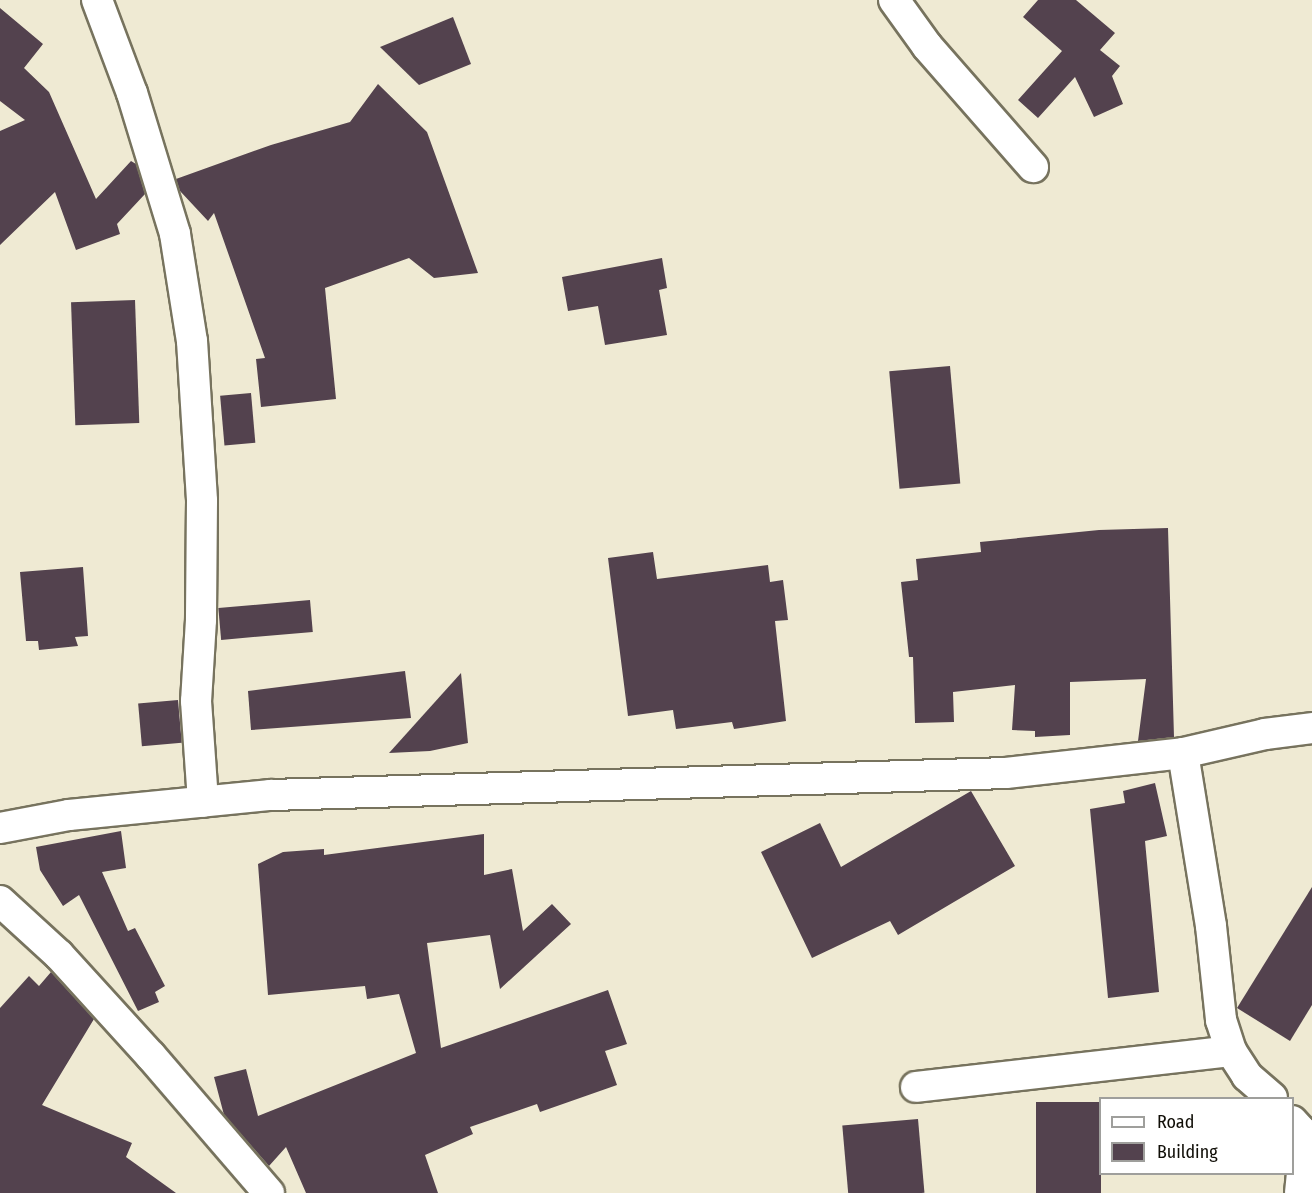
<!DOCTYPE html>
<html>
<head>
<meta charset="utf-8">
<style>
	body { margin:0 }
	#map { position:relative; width:1312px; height:1193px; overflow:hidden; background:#efead3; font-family:"Fira Sans Condensed",sans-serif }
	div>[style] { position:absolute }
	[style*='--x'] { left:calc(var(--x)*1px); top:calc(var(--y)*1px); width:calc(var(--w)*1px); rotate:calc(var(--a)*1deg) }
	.building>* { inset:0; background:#53424e; transform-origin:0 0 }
	.roads { filter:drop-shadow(2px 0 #77735e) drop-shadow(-2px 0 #77735e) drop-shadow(0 2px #77735e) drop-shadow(0 -2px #77735e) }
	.street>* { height:30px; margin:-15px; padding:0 15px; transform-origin:15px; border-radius:15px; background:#fff }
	span { translate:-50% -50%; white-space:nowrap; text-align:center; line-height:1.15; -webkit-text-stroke:6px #fff; paint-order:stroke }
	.legend { position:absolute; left:1099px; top:1097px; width:195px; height:78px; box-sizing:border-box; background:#fff; border:2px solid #9f9f9c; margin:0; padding:8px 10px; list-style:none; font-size:18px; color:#100e07 }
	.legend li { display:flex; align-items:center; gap:12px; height:30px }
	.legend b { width:30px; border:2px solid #9f9f9c }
</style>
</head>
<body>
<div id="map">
	<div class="building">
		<div style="clip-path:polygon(1038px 0,1076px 0,1115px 33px,1100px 50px,1120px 66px,1112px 76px,1123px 104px,1094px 117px,1075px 77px,1038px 118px,1018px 100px,1062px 51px,1023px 17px)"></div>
		<div style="clip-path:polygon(0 8px,43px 44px,24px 68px,49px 92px,96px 199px,131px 161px,136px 164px,145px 194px,117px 224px,120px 234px,76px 250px,55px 192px,0 245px,0 131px,25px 120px,0 101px)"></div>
		<div style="clip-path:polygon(453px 17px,471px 64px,419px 85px,380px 47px)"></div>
		<div style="clip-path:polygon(378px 84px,427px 132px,478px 273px,434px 278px,409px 258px,325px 288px,336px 399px,261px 407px,256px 359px,265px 358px,214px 213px,208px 221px,180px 191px,176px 179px,271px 145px,350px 122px)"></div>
		<div style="clip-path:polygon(662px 258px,667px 288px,659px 290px,667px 335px,605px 345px,598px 306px,568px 311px,562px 277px)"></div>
		<div style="left:135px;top:300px;width:123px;height:64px;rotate:88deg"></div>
		<div style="left:950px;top:366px;width:118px;height:61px;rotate:85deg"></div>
		<div style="left:251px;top:393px;width:50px;height:31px;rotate:85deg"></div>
		<div style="clip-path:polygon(1168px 528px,1174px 737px,1138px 741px,1146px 679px,1070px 682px,1070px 735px,1035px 737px,1035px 731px,1012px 730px,1015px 685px,953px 692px,954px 722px,915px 723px,913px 657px,909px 657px,901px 582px,918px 580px,916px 559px,981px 552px,980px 542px,1099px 530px)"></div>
		<div style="clip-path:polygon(653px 552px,657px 579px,768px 565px,770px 582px,783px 580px,788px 620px,775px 621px,786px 721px,734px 729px,732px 722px,676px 729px,673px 710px,628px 716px,608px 558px)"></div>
		<div style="clip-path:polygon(83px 567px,88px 636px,75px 637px,78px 646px,39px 650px,38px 641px,26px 641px,20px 572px)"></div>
		<div style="left:310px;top:600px;width:32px;height:92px;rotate:85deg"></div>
		<div style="clip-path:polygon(405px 671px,411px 718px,251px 730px,248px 691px)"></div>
		<div style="clip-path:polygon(461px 673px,468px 743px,430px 751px,389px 753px)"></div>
		<div style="left:178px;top:700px;width:43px;height:40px;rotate:85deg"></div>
		<div style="clip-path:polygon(1155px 783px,1167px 836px,1145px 841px,1159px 992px,1108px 998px,1090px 809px,1125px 803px,1123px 791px)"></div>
		<div style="clip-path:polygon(971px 791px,1015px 866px,898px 935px,890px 921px,812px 958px,761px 852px,820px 823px,841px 867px)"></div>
		<div style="clip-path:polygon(121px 831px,126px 868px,102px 872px,128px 931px,135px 928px,165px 986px,155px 992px,159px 1002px,138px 1011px,79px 895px,63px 906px,40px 870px,36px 847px)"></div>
		<div style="clip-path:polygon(484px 834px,484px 875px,512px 869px,523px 931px,552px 904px,571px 924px,500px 989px,490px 935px,427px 943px,441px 1048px,608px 990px,627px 1044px,605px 1051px,617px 1085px,540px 1112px,537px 1104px,470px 1127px,473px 1134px,425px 1155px,438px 1193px,306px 1193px,286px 1147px,269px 1166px,224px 1115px,214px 1077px,246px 1069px,258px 1116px,416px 1053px,399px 994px,367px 999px,365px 986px,268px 995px,258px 864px,283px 852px,324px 849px,324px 855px)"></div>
		<div style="clip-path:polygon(1312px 887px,1312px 1005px,1290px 1041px,1237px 1008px)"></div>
		<div style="clip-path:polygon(51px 972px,94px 1019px,42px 1105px,132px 1143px,126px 1157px,176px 1193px,0 1193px,0 1008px,29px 976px,39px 986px)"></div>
		<div style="left:1101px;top:1102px;width:91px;height:65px;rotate:90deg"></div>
		<div style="left:918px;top:1119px;width:74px;height:76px;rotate:85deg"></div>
	</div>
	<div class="roads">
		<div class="street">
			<div style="--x:97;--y:0;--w:99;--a:69.4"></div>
			<div style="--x:132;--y:93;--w:147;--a:73"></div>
			<div style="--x:175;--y:234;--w:108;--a:81"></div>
			<div style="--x:192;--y:341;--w:160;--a:86.4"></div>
			<div style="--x:202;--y:501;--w:119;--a:90.5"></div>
			<div style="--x:201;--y:620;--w:81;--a:93.5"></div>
			<div style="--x:196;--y:701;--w:101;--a:86"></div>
			<div style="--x:894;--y:0;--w:57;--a:54.3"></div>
			<div style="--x:927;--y:46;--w:161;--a:48.8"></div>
			<div style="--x:1183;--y:753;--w:175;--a:80.8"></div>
			<div style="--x:1211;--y:926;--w:95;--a:83.9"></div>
			<div style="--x:1221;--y:1020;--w:33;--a:72"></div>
			<div style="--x:1231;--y:1051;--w:30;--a:57"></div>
			<div style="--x:1247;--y:1076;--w:33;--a:41"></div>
			<div style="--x:0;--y:828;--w:70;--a:-10.7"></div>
			<div style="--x:69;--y:815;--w:203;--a:-5.7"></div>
			<div style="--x:271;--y:795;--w:735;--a:-1.71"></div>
			<div style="--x:1006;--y:773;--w:178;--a:-6.4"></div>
			<div style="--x:1183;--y:753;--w:84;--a:-13"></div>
			<div style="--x:1265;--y:734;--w:47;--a:-7.3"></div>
			<div style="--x:0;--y:901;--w:80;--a:42.5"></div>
			<div style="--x:59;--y:955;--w:137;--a:47.7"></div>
			<div style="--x:151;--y:1056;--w:181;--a:49.3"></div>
			<div style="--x:916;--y:1087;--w:317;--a:-6.5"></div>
			<div style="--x:1292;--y:1121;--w:13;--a:48"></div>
			<div style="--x:1301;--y:1131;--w:22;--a:82"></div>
			<div style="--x:1304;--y:1153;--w:40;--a:95.7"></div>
		</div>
	</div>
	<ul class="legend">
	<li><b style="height:8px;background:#fff"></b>Road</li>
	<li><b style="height:16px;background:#53424e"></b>Building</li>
	</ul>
</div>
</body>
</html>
